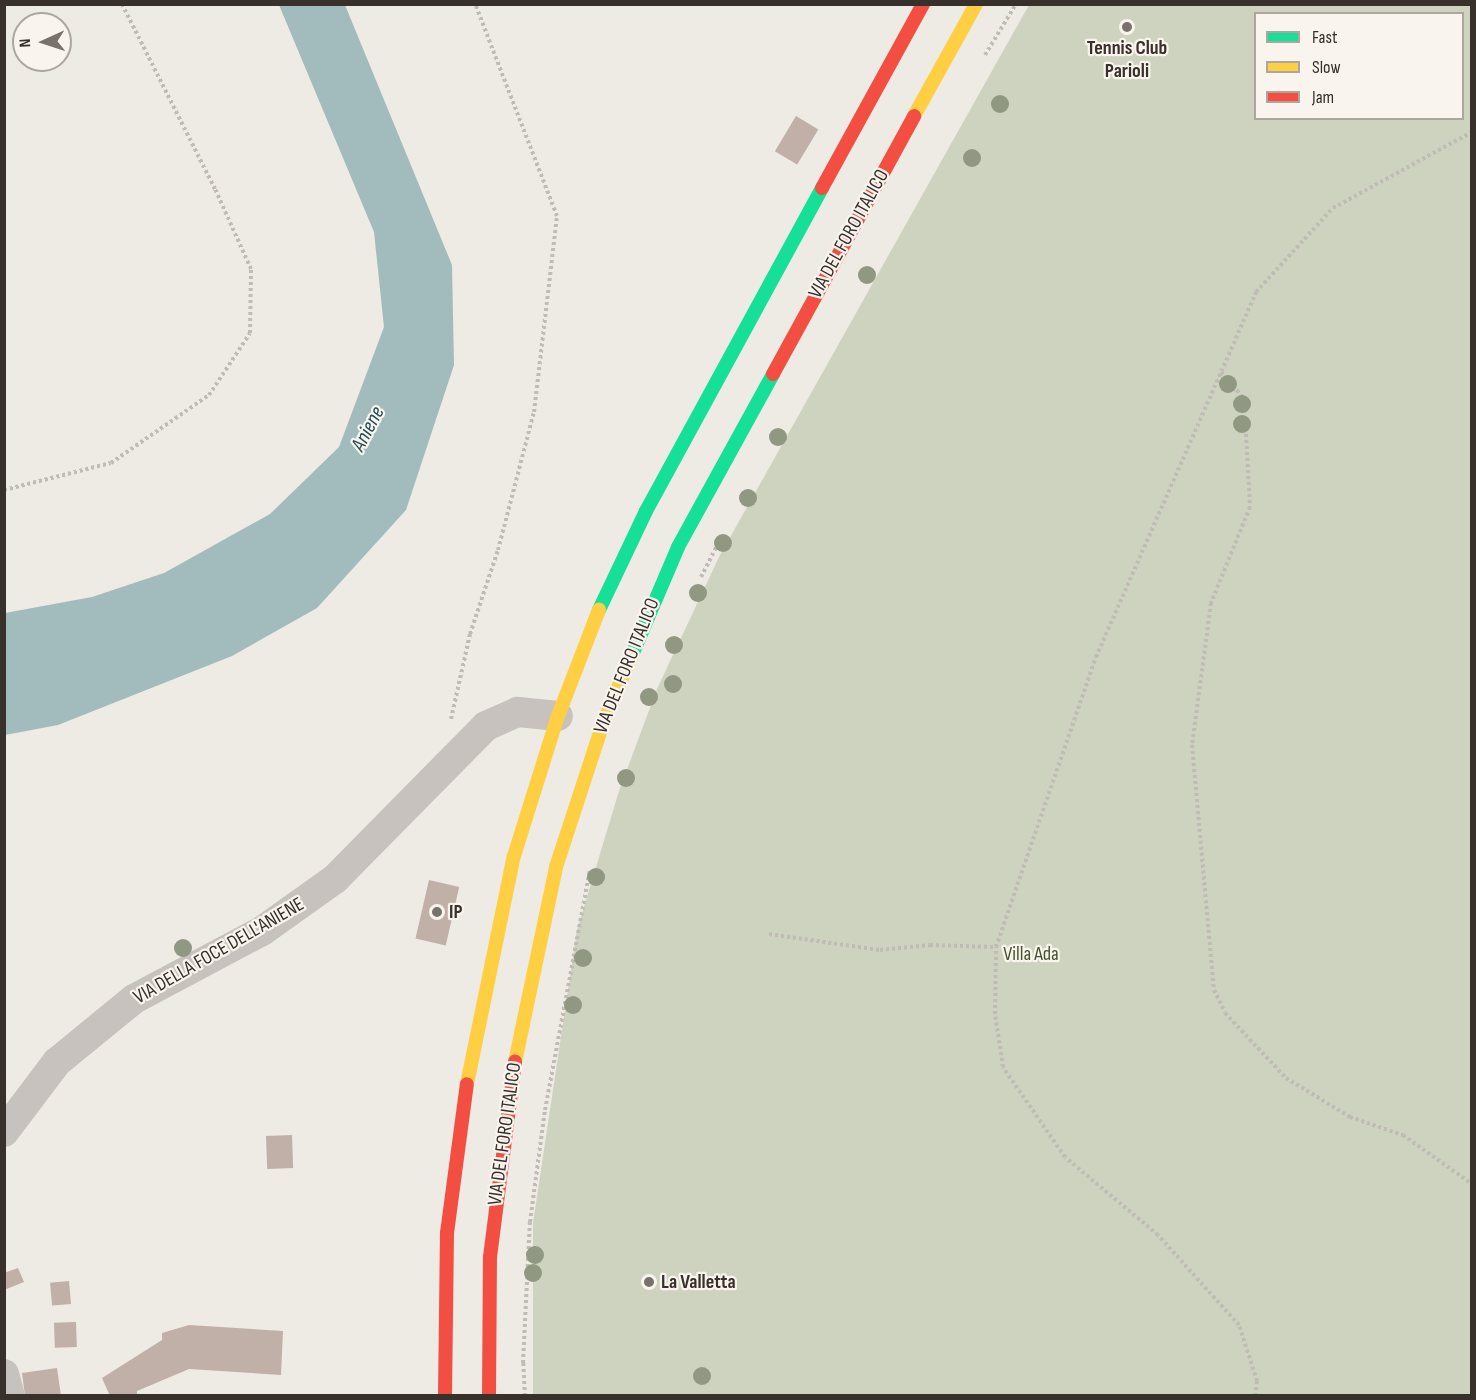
<!DOCTYPE html>
<html>
<head>
<meta charset="utf-8">
<style>
	body { margin:0 }
	#map { position:relative; width:1476px; height:1400px; overflow:hidden; background:#eeeae4; font-family:"Sofia Sans Condensed",sans-serif }
	div>[style] { position:absolute }
	[style*='--x'] { left:calc(var(--x)*1px); top:calc(var(--y)*1px); width:calc(var(--w)*1px); rotate:calc(var(--a)*1deg) }
	.green>* { inset:0; background:#ced3bf }
	.water>* { inset:0; background:#a2bcbe }
	.building>* { inset:0; background:#c0b0a7; transform-origin:0 0 }
	.path>* { height:4px; margin-top:-2px; transform-origin:0; background:repeating-linear-gradient(90deg,#c0bbb5 0 3px,transparent 0 6px) }
	.street>* { height:30px; margin:-15px; padding:0 15px; transform-origin:15px; border-radius:15px; background:#c7c2bd }
	.fast>* { height:14px; margin:-7px; padding:0 7px; transform-origin:7px; border-radius:7px; background:#16e098 }
	.slow>* { height:14px; margin:-7px; padding:0 7px; transform-origin:7px; border-radius:7px; background:#ffcf43 }
	.jam>* { height:14px; margin:-7px; padding:0 7px; transform-origin:7px; border-radius:7px; background:#f24e42 }
	.trees>* { width:18px; height:18px; margin:-9px; border-radius:50%; background:#919881 }
	.dots>* { width:16px; height:16px; translate:-50% -50%; box-sizing:border-box; border:3px solid #f9f4ed; border-radius:50% }
	span { translate:-50% -50%; white-space:nowrap; text-align:center; line-height:1.15; -webkit-text-stroke:4.5px #f9f4ed; paint-order:stroke }
	.poi-label { font-size:20px; color:#38302b; font-weight:700 }
	.left { translate:0 -50%; text-align:left }
	.street-label { font-size:20px; color:#38302b }
	.park-label { font-size:20px; color:#455430 }
	.water-label { font-size:21px; color:#235057; font-style:italic }
	.frame { position:absolute; inset:0; border:6px solid #38302b; pointer-events:none }
	.legend { position:absolute; left:1254px; top:12px; width:210px; height:108px; box-sizing:border-box; background:#f9f4ed; border:2px solid #aca69f; margin:0; padding:8px 10px; list-style:none; font-size:18px; color:#38302b }
	.legend li { display:flex; align-items:center; gap:12px; height:30px }
	.legend b { width:30px; border:2px solid #aca69f }
	.north { position:absolute; left:12px; top:12px; width:60px; height:60px; box-sizing:border-box; background:#f9f4ed; border:2px solid #aca69f; border-radius:50%; rotate:267deg; font-size:16px; font-weight:700; line-height:24px; text-align:center; color:#38302b }
	.north::after { content:''; display:block; margin:auto; width:21px; height:27px; background:#78716c; clip-path:polygon(50% 0,100% 100%,50% 72%,0 100%) }
</style>
</head>
<body>
<div id="map">
	<div class="green">
		<div style="clip-path:polygon(evenodd,1029px 5px,1471px 5px,1471px 1395px,533px 1395px,533px 1223px,577px 930px,619px 791px,657px 689px,719px 557px,1029px 5px,1256px 14px,1462px 14px,1462px 118px,1256px 118px,1256px 14px)"></div>
	</div>
	<div class="water">
		<div style="clip-path:polygon(279px 5px,345px 5px,452px 265px,454px 365px,406px 510px,317px 608px,232px 656px,58px 725px,5px 735px,5px 613px,92px 597px,164px 573px,270px 514px,339px 447px,384px 327px,374px 232px)"></div>
	</div>
	<div class="building">
		<div style="left:796px;top:116px;width:26px;height:41px;rotate:31deg"></div>
		<div style="left:429px;top:880px;width:31px;height:60px;rotate:13deg"></div>
		<div style="left:292px;top:1135px;width:33px;height:26px;rotate:88deg"></div>
		<div style="clip-path:polygon(18px 1268px,24px 1282px,4px 1290px,4px 1273px)"></div>
		<div style="left:69px;top:1281px;width:23px;height:19px;rotate:85deg"></div>
		<div style="left:76px;top:1322px;width:25px;height:22px;rotate:88deg"></div>
		<div style="clip-path:polygon(189px 1325px,283px 1331px,281px 1375px,189px 1369px,137px 1391px,137px 1396px,110px 1396px,102px 1378px,162px 1340px,162px 1333px)"></div>
		<div style="clip-path:polygon(57px 1368px,61px 1396px,25px 1396px,22px 1373px)"></div>
	</div>
	<div class="path">
		<div style="--x:985;--y:55;--w:60;--a:-58.7"></div>
		<div style="--x:1221;--y:372;--w:35;--a:49"></div>
		<div style="--x:1244;--y:398;--w:109;--a:86.8"></div>
		<div style="--x:1250;--y:507;--w:104;--a:112.1"></div>
		<div style="--x:1211;--y:603;--w:143;--a:97.6"></div>
		<div style="--x:1192;--y:745;--w:246;--a:84.9"></div>
		<div style="--x:1214;--y:990;--w:25;--a:64"></div>
		<div style="--x:1225;--y:1013;--w:89;--a:46.8"></div>
		<div style="--x:1286;--y:1078;--w:75;--a:31.4"></div>
		<div style="--x:1350;--y:1117;--w:56;--a:18.8"></div>
		<div style="--x:1403;--y:1135;--w:85;--a:35.4"></div>
		<div style="--x:4;--y:490;--w:110;--a:-14.2"></div>
		<div style="--x:111;--y:463;--w:119;--a:-34.8"></div>
		<div style="--x:209;--y:395;--w:74;--a:-56.5"></div>
		<div style="--x:250;--y:333;--w:64;--a:-89.1"></div>
		<div style="--x:251;--y:269;--w:88;--a:-114.2"></div>
		<div style="--x:215;--y:189;--w:207;--a:-116.7"></div>
		<div style="--x:701;--y:577;--w:44;--a:-62.9"></div>
		<div style="--x:451;--y:719;--w:87;--a:-77.4"></div>
		<div style="--x:470;--y:634;--w:89;--a:-71.6"></div>
		<div style="--x:498;--y:550;--w:143;--a:-75.4"></div>
		<div style="--x:534;--y:412;--w:197;--a:-83.3"></div>
		<div style="--x:557;--y:216;--w:227;--a:-111.1"></div>
		<div style="--x:769;--y:934;--w:112;--a:8.2"></div>
		<div style="--x:880;--y:950;--w:50;--a:-5.7"></div>
		<div style="--x:930;--y:945;--w:66;--a:1.7"></div>
		<div style="--x:525;--y:1396;--w:33;--a:-93"></div>
		<div style="--x:523;--y:1363;--w:141;--a:-87.2"></div>
		<div style="--x:530;--y:1222;--w:113;--a:-82.4"></div>
		<div style="--x:545;--y:1110;--w:245;--a:-79.4"></div>
		<div style="--x:1255;--y:1396;--w:15;--a:-82"></div>
		<div style="--x:1257;--y:1381;--w:59;--a:-107.8"></div>
		<div style="--x:1239;--y:1325;--w:121;--a:-132"></div>
		<div style="--x:1158;--y:1235;--w:121;--a:-140"></div>
		<div style="--x:1065;--y:1157;--w:109;--a:-124.6"></div>
		<div style="--x:1003;--y:1067;--w:54;--a:-98.6"></div>
		<div style="--x:995;--y:1014;--w:67;--a:-89.1"></div>
		<div style="--x:996;--y:947;--w:307;--a:-71"></div>
		<div style="--x:1096;--y:657;--w:399;--a:-66.3"></div>
		<div style="--x:1256;--y:292;--w:114;--a:-47.5"></div>
		<div style="--x:1333;--y:208;--w:158;--a:-28.7"></div>
	</div>
	<div class="street">
		<div style="--x:4;--y:1132;--w:88;--a:-52.9"></div>
		<div style="--x:57;--y:1062;--w:99;--a:-39.3"></div>
		<div style="--x:134;--y:999;--w:145;--a:-28"></div>
		<div style="--x:262;--y:931;--w:90;--a:-35.5"></div>
		<div style="--x:335;--y:879;--w:215;--a:-45.4"></div>
		<div style="--x:486;--y:726;--w:35;--a:-24"></div>
		<div style="--x:518;--y:712;--w:40;--a:5.7"></div>
		<div style="--x:4;--y:1374;--w:23;--a:75"></div>
	</div>
	<div class="fast">
		<div style="--x:599;--y:610;--w:110;--a:-64.6"></div>
		<div style="--x:646;--y:511;--w:368;--a:-61.4"></div>
		<div style="--x:632;--y:655;--w:117;--a:-66.9"></div>
		<div style="--x:678;--y:547;--w:197;--a:-61.2"></div>
	</div>
	<div class="slow">
		<div style="--x:914;--y:116;--w:128;--a:-61"></div>
		<div style="--x:515;--y:1062;--w:199;--a:-78.1"></div>
		<div style="--x:556;--y:867;--w:151;--a:-71.9"></div>
		<div style="--x:603;--y:723;--w:74;--a:-66.9"></div>
		<div style="--x:467;--y:1084;--w:233;--a:-78.4"></div>
		<div style="--x:514;--y:856;--w:147;--a:-72.6"></div>
		<div style="--x:558;--y:716;--w:114;--a:-68.9"></div>
	</div>
	<div class="jam">
		<div style="--x:822;--y:188;--w:210;--a:-61.2"></div>
		<div style="--x:773;--y:374;--w:294;--a:-61.3"></div>
		<div style="--x:445;--y:1396;--w:163;--a:-89.3"></div>
		<div style="--x:447;--y:1233;--w:150;--a:-82.4"></div>
		<div style="--x:489;--y:1396;--w:139;--a:-89.6"></div>
		<div style="--x:490;--y:1257;--w:197;--a:-82.7"></div>
	</div>
	<div class="trees">
		<div style="left:1000px;top:104px"></div>
		<div style="left:972px;top:158px"></div>
		<div style="left:867px;top:275px"></div>
		<div style="left:1228px;top:384px"></div>
		<div style="left:1242px;top:404px"></div>
		<div style="left:1242px;top:424px"></div>
		<div style="left:778px;top:437px"></div>
		<div style="left:748px;top:498px"></div>
		<div style="left:723px;top:543px"></div>
		<div style="left:698px;top:593px"></div>
		<div style="left:674px;top:645px"></div>
		<div style="left:673px;top:684px"></div>
		<div style="left:649px;top:697px"></div>
		<div style="left:626px;top:778px"></div>
		<div style="left:596px;top:877px"></div>
		<div style="left:183px;top:948px"></div>
		<div style="left:583px;top:958px"></div>
		<div style="left:573px;top:1005px"></div>
		<div style="left:535px;top:1255px"></div>
		<div style="left:533px;top:1273px"></div>
		<div style="left:702px;top:1376px"></div>
	</div>
	<div class="dots">
		<div style="left:1127px;top:27px;background:#78716c"></div>
		<div style="left:437px;top:912px;background:#78716c"></div>
		<div style="left:649px;top:1282px;background:#78716c"></div>
	</div>
	<div class="poi-label">
		<span style="left:1127px;top:60px">Tennis Club<br>Parioli</span>
		<span class="left" style="left:449px;top:912px">IP</span>
		<span class="left" style="left:661px;top:1282px">La Valletta</span>
	</div>
	<div class="street-label">
		<span style="left:849px;top:234px;rotate:-61deg">VIA DEL FORO ITALICO</span>
		<span style="left:627px;top:666px;rotate:-68deg">VIA DEL FORO ITALICO</span>
		<span style="left:219px;top:951px;rotate:-30deg">VIA DELLA FOCE DELL'ANIENE</span>
		<span style="left:505px;top:1134px;rotate:-82deg">VIA DEL FORO ITALICO</span>
	</div>
	<div class="park-label">
		<span style="left:1031px;top:954px">Villa Ada</span>
	</div>
	<div class="water-label">
		<span style="left:368px;top:429px;rotate:-62deg">Aniene</span>
	</div>
	<div class="frame"></div>
	<ul class="legend">
	<li><b style="height:8px;background:#16e098"></b>Fast</li>
	<li><b style="height:8px;background:#ffcf43"></b>Slow</li>
	<li><b style="height:8px;background:#f24e42"></b>Jam</li>
	</ul>
	<div class="north">N</div>
</div>
</body>
</html>
